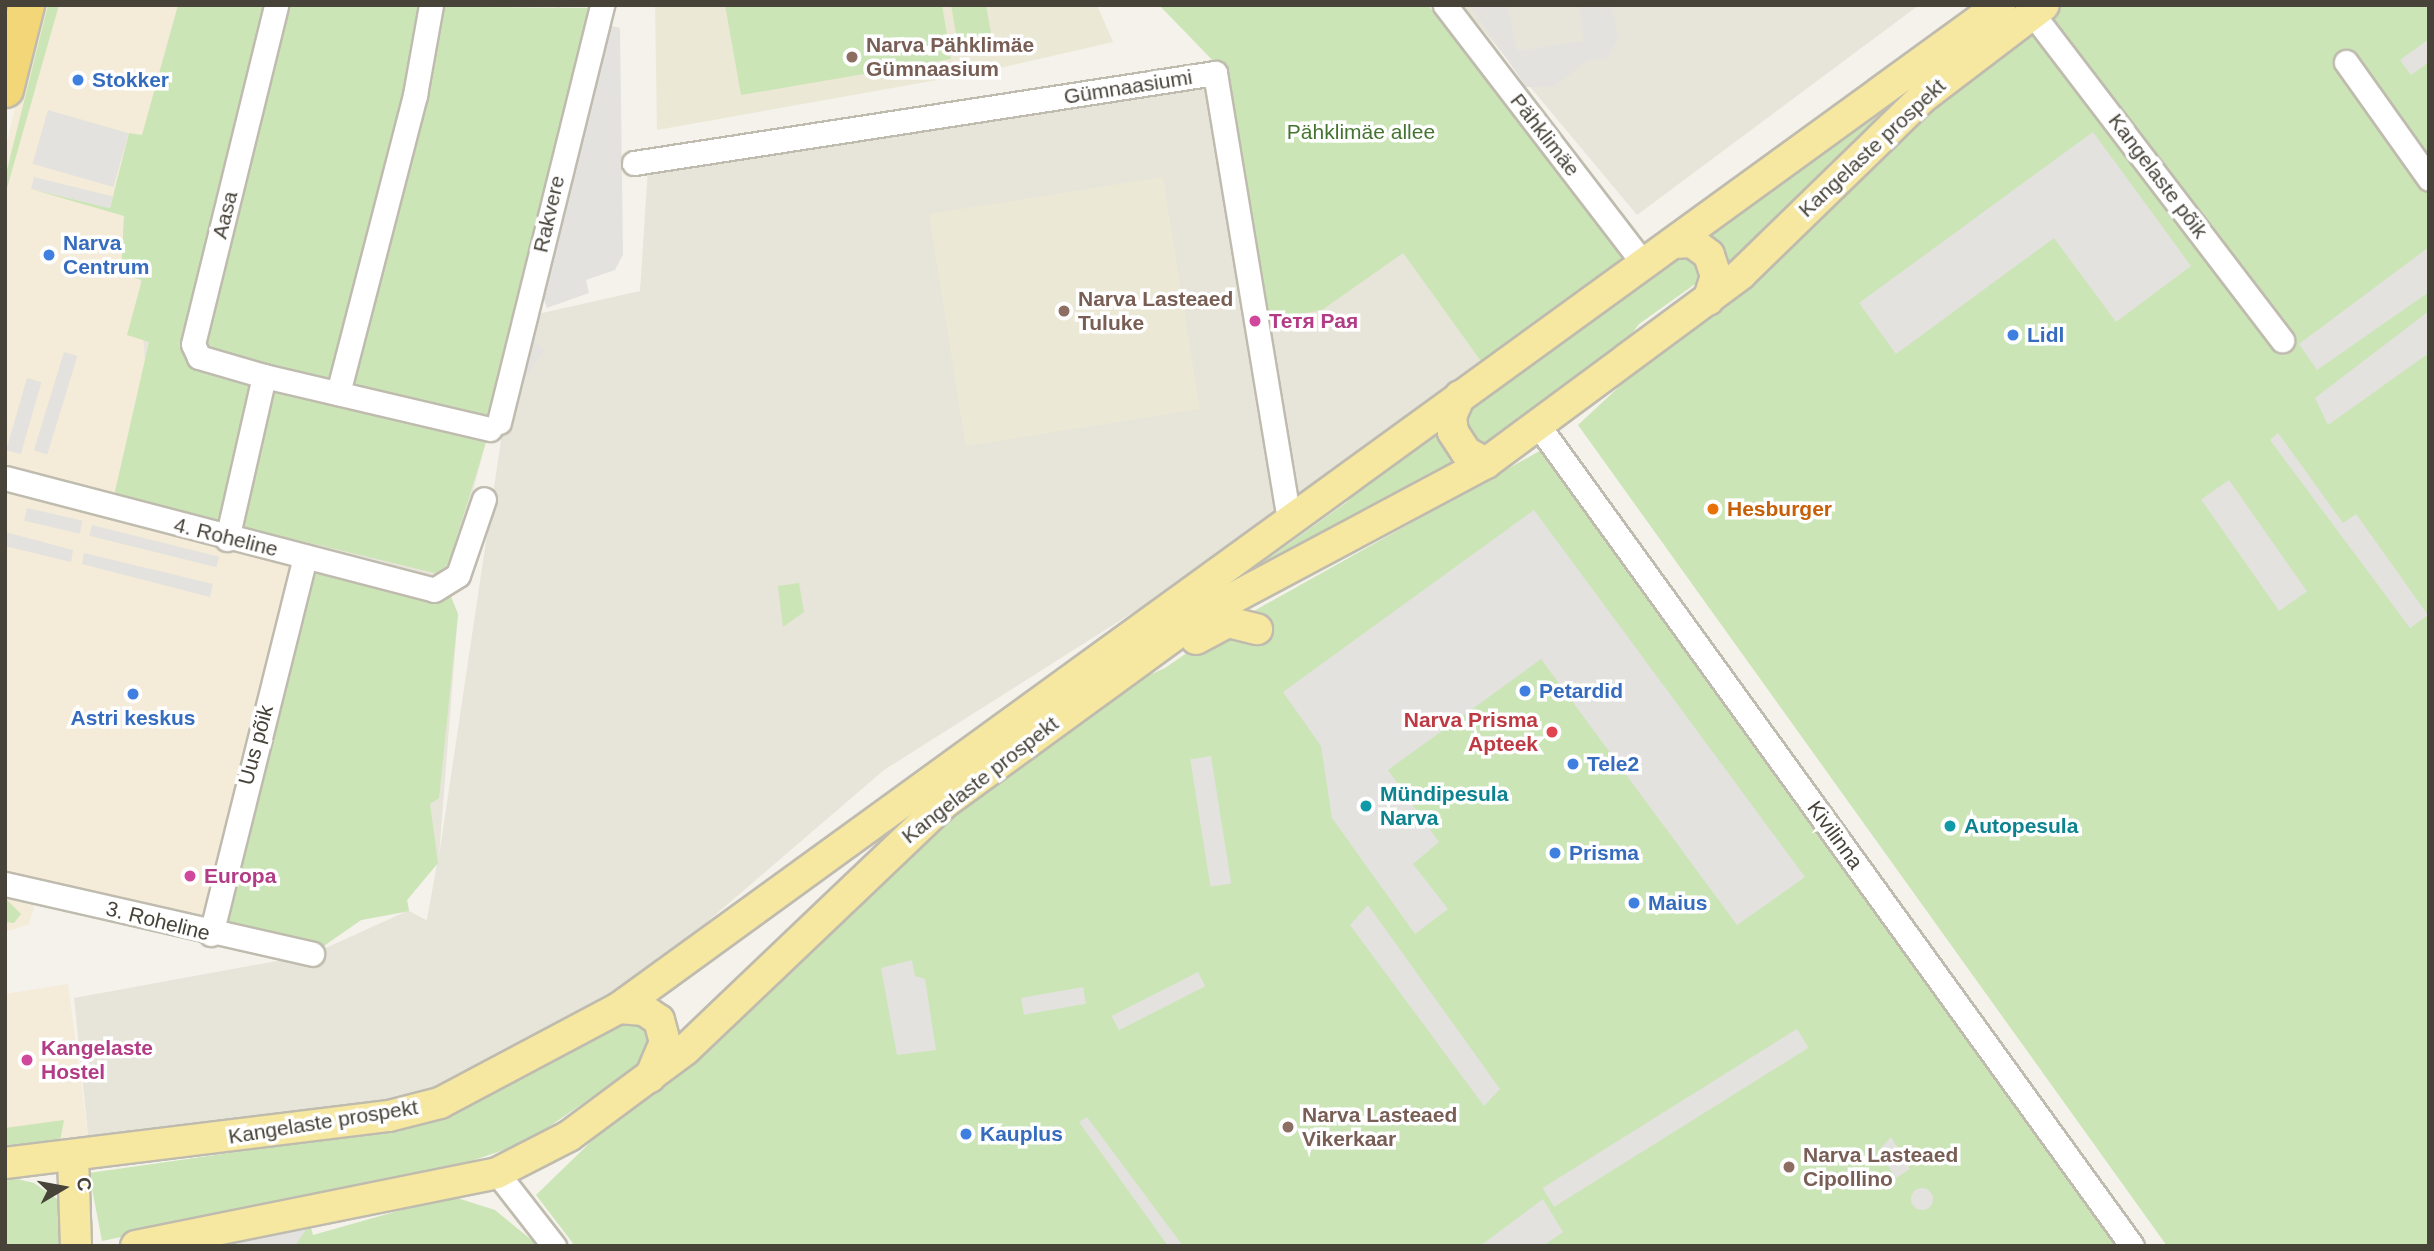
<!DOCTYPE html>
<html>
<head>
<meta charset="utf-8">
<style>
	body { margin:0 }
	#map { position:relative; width:2434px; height:1251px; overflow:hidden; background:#f4f2eb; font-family:Arial,sans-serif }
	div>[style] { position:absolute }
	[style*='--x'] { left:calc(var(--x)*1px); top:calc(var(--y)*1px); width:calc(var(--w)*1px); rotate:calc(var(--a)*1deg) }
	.residential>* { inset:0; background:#e7e4d9 }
	.commercial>* { inset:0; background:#f4ebd8 }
	.education>* { inset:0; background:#ece8d6; transform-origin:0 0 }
	.green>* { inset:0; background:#cbe5b7 }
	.parking>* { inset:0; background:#e3e2df; transform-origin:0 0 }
	.round { border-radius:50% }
	.roads { filter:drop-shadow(2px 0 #bfbbae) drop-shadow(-2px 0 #bfbbae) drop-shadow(0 2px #bfbbae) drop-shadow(0 -2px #bfbbae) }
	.minor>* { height:23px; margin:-11.5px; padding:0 11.5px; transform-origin:11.5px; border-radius:11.5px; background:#fff }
	.major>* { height:30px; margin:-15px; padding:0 15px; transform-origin:15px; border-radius:15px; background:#f6e7a1 }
	.highway>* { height:35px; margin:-17.5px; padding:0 17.5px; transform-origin:17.5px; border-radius:17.5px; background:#f2d677 }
	.dots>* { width:19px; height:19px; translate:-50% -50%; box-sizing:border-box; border:4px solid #fff; border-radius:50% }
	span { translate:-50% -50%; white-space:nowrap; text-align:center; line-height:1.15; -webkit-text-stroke:7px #fff; paint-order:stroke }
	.education-label { font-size:21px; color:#785e54; font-weight:700 }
	.left { translate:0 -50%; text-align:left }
	.shop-label { font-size:21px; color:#366cbe; font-weight:700 }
	.street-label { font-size:21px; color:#474339 }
	.park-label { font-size:21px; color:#437530 }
	.hotel-label { font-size:21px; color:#b23c85; font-weight:700 }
	.food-label { font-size:21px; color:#c56008; font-weight:700 }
	.health-label { font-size:21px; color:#be3a42; font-weight:700 }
	.right { translate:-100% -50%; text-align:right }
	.culture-label { font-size:21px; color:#0d838f; font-weight:700 }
	.frame { position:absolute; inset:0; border:7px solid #474339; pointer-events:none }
	.north { position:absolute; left:28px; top:1153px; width:70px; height:70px; -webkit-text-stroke:5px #fff; paint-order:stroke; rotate:80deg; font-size:19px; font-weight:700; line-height:28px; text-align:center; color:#474339 }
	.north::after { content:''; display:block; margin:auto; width:24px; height:32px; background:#474339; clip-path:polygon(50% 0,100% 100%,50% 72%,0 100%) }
</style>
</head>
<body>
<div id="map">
	<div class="residential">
		<div style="clip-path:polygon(evenodd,560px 5px,520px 318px,640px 291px,648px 169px,1221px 69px,1403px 253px,1485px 367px,1263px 530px,884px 770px,616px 1000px,402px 1102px,89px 1144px,74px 998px,310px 955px,113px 501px,138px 236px,560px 5px,517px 327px,518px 327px,439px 856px,458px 614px,447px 587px,517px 327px,560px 5px,437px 864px,427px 919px,426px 920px,409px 911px,407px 900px,437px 864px,560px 5px,405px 912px,317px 952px,317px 951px,361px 920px,405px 912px)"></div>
		<div style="clip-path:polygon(1462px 5px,1919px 5px,1637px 215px)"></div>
	</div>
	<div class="commercial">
		<div style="clip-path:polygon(40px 5px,179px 5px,138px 236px,145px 366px,114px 496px,305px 557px,211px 934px,38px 893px,29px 924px,5px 932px,5px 150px)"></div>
		<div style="clip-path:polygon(68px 984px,89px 1144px,5px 1150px,5px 994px)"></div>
	</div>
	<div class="education">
		<div style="clip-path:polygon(655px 5px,1097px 5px,1113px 42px,982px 72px,657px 130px)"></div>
		<div style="left:1163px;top:177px;width:235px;height:237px;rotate:81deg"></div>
	</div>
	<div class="green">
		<div style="clip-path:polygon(48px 5px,59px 5px,7px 188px,5px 178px)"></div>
		<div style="clip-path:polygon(178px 5px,601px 8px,490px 429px,449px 562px,439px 574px,114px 496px,149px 342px,127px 335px,142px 280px,121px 274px,124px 216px,31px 189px,110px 208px,129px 133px,142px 135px)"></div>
		<div style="clip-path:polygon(725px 5px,942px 5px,951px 59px,741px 95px)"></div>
		<div style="clip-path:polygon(951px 5px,986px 5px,991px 33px,957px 39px)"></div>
		<div style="clip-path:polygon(1159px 5px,1428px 5px,1628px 263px,1485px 367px,1403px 253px,1322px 310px,1263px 321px,1221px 69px)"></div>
		<div style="clip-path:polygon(2048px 5px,2429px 5px,2429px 1246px,2167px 1246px,1578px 425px,1970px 61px)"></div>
		<div style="clip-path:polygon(1915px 79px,1919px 82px,1729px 270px,1708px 229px)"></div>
		<div style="clip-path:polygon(1677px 252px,1705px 264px,1698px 282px,1639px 324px,1618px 352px,1490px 444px,1476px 445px,1464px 423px,1471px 411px)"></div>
		<div style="clip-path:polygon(1439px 423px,1460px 465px,1259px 565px,1347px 502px,1379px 468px)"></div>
		<div style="clip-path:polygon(1552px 444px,2120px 1246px,575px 1246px,536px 1195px,893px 849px,1112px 692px,1165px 668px,1220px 630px)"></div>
		<div style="clip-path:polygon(305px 557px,447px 587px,458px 614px,439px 798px,430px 804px,438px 863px,407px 900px,409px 911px,361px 920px,312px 954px,211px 934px)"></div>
		<div style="clip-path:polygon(799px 583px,804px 612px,783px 627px,778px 586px)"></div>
		<div style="clip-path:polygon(5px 898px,21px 914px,14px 923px,5px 922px)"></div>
		<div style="clip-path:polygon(633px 1017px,654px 1033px,644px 1061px,527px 1142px,448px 1169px,102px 1241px,89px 1173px,378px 1132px,477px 1101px)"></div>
		<div style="clip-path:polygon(64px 1120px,60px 1141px,50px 1147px,5px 1150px,5px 1128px)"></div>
		<div style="clip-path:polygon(5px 1176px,34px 1183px,57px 1199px,65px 1210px,65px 1246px,5px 1246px)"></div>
		<div style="clip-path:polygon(451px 1196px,495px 1210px,539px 1246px,196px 1246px,310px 1224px,313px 1235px)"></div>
	</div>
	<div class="parking">
		<div style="clip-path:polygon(1470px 5px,1507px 5px,1517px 51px,1584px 41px,1579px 5px,1611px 5px,1618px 38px,1607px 59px,1588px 60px,1553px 87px,1526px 87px)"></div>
		<div style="clip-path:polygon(604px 24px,620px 28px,623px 255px,615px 270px,586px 280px,589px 293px,547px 308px,540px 289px)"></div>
		<div style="clip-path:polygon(2429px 39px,2429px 62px,2411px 75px,2400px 60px)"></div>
		<div style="left:48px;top:110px;width:84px;height:56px;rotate:16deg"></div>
		<div style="clip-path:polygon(2093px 132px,2191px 266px,2116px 322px,2054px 238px,1896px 354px,1859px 303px)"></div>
		<div style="left:34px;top:177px;width:81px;height:12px;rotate:14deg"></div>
		<div style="clip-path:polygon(2429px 247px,2429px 292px,2317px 370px,2299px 344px)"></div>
		<div style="clip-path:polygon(2429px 311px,2429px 353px,2328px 425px,2315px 398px)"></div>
		<div style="clip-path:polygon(526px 328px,544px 351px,500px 412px)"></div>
		<div style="left:64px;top:352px;width:14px;height:103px;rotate:17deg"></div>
		<div style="left:27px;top:378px;width:15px;height:75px;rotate:16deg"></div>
		<div style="clip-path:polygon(2278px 433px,2343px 523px,2356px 514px,2428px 615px,2410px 628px,2270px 440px)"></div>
		<div style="left:2229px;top:480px;width:136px;height:34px;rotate:55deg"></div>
		<div style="left:27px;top:508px;width:57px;height:13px;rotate:13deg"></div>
		<div style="clip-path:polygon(1534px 510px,1805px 877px,1737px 925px,1541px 659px,1388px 770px,1439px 842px,1413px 864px,1448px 909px,1415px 934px,1332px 818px,1321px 746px,1283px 692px)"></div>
		<div style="left:92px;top:525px;width:131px;height:11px;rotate:14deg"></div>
		<div style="clip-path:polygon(5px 532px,73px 550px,71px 562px,5px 546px)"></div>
		<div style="clip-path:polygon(84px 553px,213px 584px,210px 597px,82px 564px)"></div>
		<div style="left:1211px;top:756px;width:129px;height:21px;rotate:81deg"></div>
		<div style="clip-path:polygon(1368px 905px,1500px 1089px,1484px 1106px,1350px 925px)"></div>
		<div style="clip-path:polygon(912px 960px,915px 976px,925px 979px,936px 1050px,897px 1055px,881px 968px)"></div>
		<div style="left:1198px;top:972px;width:16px;height:97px;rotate:63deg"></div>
		<div style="left:1083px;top:987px;width:17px;height:63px;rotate:80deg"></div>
		<div style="left:1797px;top:1029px;width:22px;height:300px;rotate:58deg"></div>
		<div style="clip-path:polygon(1087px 1117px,1183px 1246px,1168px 1246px,1079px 1122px)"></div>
		<div style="clip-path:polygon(1891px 1137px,1910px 1169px,1896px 1178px,1878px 1151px)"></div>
		<div class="round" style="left:1911px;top:1188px;width:22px;height:22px"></div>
		<div style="clip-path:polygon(1543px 1199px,1563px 1232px,1543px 1246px,1480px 1246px)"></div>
		<div style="clip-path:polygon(310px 1224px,295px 1246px,180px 1246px)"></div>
	</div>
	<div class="roads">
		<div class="minor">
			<div style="--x:1445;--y:5;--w:327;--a:52.5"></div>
			<div style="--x:2032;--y:13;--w:412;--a:52.6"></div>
			<div style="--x:2346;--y:62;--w:143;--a:54.6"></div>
			<div style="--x:634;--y:163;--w:588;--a:-8.81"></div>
			<div style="--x:1215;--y:73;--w:454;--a:80.6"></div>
			<div style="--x:264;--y:376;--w:68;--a:-163.7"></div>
			<div style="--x:199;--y:357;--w:14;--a:-115"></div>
			<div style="--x:193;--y:344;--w:349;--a:-76.2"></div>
			<div style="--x:338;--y:393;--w:308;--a:-75.5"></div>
			<div style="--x:415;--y:95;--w:91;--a:-79.9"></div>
			<div style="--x:499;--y:422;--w:430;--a:-76.1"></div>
			<div style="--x:1538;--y:425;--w:1013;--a:54.11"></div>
			<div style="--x:5;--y:478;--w:443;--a:14.6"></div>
			<div style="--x:434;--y:590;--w:28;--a:-32"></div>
			<div style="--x:458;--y:575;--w:80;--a:-71.1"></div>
			<div style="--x:227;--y:539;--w:167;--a:-77.2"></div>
			<div style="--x:264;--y:376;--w:232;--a:13.2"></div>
			<div style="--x:5;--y:884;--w:315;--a:12.8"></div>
			<div style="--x:211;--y:934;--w:389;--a:-76"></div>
			<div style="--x:497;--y:1173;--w:93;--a:52"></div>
		</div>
		<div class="major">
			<div style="--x:1673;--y:243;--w:19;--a:-3"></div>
			<div style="--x:1692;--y:242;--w:21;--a:37"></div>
			<div style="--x:1709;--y:255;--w:22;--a:72"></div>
			<div style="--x:1716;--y:276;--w:25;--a:108"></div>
			<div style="--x:1460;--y:396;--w:22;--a:114"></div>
			<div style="--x:1451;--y:416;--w:16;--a:83"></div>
			<div style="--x:1453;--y:432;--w:24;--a:57"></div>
			<div style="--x:1466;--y:452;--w:23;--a:29"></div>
			<div style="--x:1196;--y:639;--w:36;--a:-28"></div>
			<div style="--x:1228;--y:622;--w:30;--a:14"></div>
			<div style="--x:619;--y:1008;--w:25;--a:5"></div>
			<div style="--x:644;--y:1010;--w:18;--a:34"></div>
			<div style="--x:659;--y:1020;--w:23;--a:75"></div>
			<div style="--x:665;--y:1042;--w:38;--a:113"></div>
			<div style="--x:73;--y:1156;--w:90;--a:88.1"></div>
			<div style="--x:5;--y:1163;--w:387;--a:-7"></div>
			<div style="--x:389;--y:1116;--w:53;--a:-14.3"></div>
			<div style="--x:440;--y:1103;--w:203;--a:-28"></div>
			<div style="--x:619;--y:1008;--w:1707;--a:-35.99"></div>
			<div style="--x:136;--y:1246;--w:368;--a:-11.4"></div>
			<div style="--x:497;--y:1173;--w:81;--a:-27.2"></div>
			<div style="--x:569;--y:1136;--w:144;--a:-36.6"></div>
			<div style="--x:685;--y:1050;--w:356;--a:-43.6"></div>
			<div style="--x:943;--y:804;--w:324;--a:-36.1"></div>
			<div style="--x:1205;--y:613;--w:319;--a:-28.1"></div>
			<div style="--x:1486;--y:463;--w:317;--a:-36.5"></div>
			<div style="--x:1741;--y:274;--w:252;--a:-44.2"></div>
			<div style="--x:1922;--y:98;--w:153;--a:-37.3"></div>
		</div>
		<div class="highway">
			<div style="--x:5;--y:89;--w:87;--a:-76"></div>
		</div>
	</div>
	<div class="dots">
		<div style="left:852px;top:57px;background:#8d6e63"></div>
		<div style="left:78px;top:80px;background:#3f7fe0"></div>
		<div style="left:49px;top:255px;background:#3f7fe0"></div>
		<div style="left:1064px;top:311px;background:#8d6e63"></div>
		<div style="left:1255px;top:321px;background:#d1479c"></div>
		<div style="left:2013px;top:335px;background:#3f7fe0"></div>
		<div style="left:1713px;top:509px;background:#e8710a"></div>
		<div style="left:1525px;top:691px;background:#3f7fe0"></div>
		<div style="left:133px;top:694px;background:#3f7fe0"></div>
		<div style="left:1552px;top:732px;background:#e0444e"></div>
		<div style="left:1573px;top:764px;background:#3f7fe0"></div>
		<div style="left:1366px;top:806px;background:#0f9aa8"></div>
		<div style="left:1950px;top:826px;background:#0f9aa8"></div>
		<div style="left:1555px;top:853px;background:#3f7fe0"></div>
		<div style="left:190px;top:876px;background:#d1479c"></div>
		<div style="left:1634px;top:903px;background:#3f7fe0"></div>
		<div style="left:27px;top:1060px;background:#d1479c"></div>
		<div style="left:1288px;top:1127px;background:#8d6e63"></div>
		<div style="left:966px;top:1134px;background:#3f7fe0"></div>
		<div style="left:1789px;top:1167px;background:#8d6e63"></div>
	</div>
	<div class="education-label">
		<span class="left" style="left:866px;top:57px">Narva Pähklimäe<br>Gümnaasium</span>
		<span class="left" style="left:1078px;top:311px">Narva Lasteaed<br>Tuluke</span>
		<span class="left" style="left:1302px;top:1127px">Narva Lasteaed<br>Vikerkaar</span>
		<span class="left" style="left:1803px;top:1167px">Narva Lasteaed<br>Cipollino</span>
	</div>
	<div class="shop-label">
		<span class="left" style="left:92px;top:80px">Stokker</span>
		<span class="left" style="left:63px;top:255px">Narva<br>Centrum</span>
		<span class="left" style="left:2027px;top:335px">Lidl</span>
		<span class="left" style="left:1539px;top:691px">Petardid</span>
		<span style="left:133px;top:718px">Astri keskus</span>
		<span class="left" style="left:1587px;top:764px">Tele2</span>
		<span class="left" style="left:1569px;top:853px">Prisma</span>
		<span class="left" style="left:1648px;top:903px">Maius</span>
		<span class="left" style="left:980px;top:1134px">Kauplus</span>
	</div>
	<div class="street-label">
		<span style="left:1128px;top:87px;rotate:-9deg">Gümnaasiumi</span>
		<span style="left:1545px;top:135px;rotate:52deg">Pähklimäe</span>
		<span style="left:1872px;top:148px;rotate:-43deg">Kangelaste prospekt</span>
		<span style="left:2158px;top:176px;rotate:53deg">Kangelaste põik</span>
		<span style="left:549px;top:214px;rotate:-77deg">Rakvere</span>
		<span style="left:225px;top:215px;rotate:-76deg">Aasa</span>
		<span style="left:226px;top:537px;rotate:14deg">4. Roheline</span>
		<span style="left:256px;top:745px;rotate:-75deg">Uus põik</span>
		<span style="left:980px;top:780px;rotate:-38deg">Kangelaste prospekt</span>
		<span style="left:1835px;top:835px;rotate:54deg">Kivilinna</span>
		<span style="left:158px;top:921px;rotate:14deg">3. Roheline</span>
		<span style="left:323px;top:1122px;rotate:-9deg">Kangelaste prospekt</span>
	</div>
	<div class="park-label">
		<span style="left:1361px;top:132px">Pähklimäe allee</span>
	</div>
	<div class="hotel-label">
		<span class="left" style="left:1269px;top:321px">Тетя Рая</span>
		<span class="left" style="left:204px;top:876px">Europa</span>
		<span class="left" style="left:41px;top:1060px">Kangelaste<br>Hostel</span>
	</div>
	<div class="food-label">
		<span class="left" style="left:1727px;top:509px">Hesburger</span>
	</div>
	<div class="health-label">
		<span class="right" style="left:1538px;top:732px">Narva Prisma<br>Apteek</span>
	</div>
	<div class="culture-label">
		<span class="left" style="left:1380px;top:806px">Mündipesula<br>Narva</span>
		<span class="left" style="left:1964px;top:826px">Autopesula</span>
	</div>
	<div class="frame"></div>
	<div class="north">С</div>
</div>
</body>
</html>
